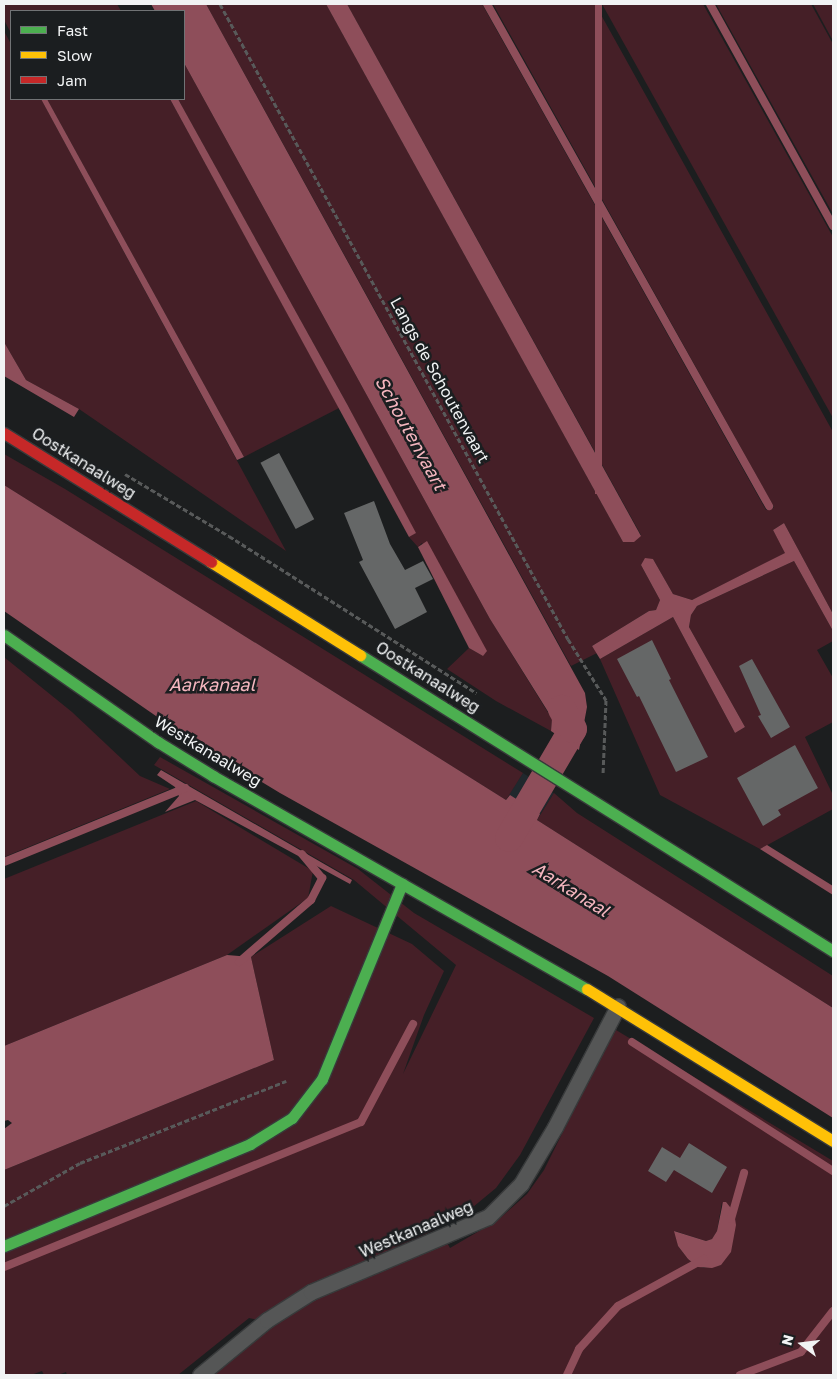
<!DOCTYPE html>
<html>
<head>
<meta charset="utf-8">
<style>
	body { margin:0 }
	#map { position:relative; width:837px; height:1379px; overflow:hidden; background:#1c1e1f; font-family:"Golos Text",sans-serif }
	div>[style] { position:absolute }
	[style*='--x'] { left:calc(var(--x)*1px); top:calc(var(--y)*1px); width:calc(var(--w)*1px); rotate:calc(var(--a)*1deg) }
	.built>* { inset:0; background:#20282d; transform-origin:0 0 }
	.green>* { inset:0; background:#451f27 }
	.water>* { inset:0; background:#8e4e5a; transform-origin:0 0 }
	.stream>* { height:8px; margin:-4px; padding:0 4px; transform-origin:4px; border-radius:4px; background:#8e4e5a }
	.canal>* { height:28px; margin:-14px; padding:0 14px; transform-origin:14px; border-radius:14px; background:#8e4e5a }
	.building>* { inset:0; background:#656767; transform-origin:0 0 }
	.path>* { height:3px; margin-top:-1.5px; transform-origin:0; background:repeating-linear-gradient(90deg,#585a5a 0 5px,transparent 0 7.5px) }
	.roads { filter:drop-shadow(1px 0 #383a3b) drop-shadow(-1px 0 #383a3b) drop-shadow(0 1px #383a3b) drop-shadow(0 -1px #383a3b) }
	.lane>* { height:15px; margin:-7.5px; padding:0 7.5px; transform-origin:7.5px; border-radius:7.5px; background:#555656 }
	.fast>* { height:11px; margin:-5.5px; padding:0 5.5px; transform-origin:5.5px; border-radius:5.5px; background:#4caf50 }
	.slow>* { height:11px; margin:-5.5px; padding:0 5.5px; transform-origin:5.5px; border-radius:5.5px; background:#ffc107 }
	.jam>* { height:11px; margin:-5.5px; padding:0 5.5px; transform-origin:5.5px; border-radius:5.5px; background:#c62828 }
	span { translate:-50% -50%; white-space:nowrap; text-align:center; line-height:1.15; -webkit-text-stroke:5px #1b1e20; paint-order:stroke }
	.street-label { font-size:16px; color:#f1f3f4 }
	.water-label { font-size:18px; color:#f5b6bf; font-style:italic }
	.frame { position:absolute; inset:0; border:5px solid #f1f3f4; pointer-events:none }
	.legend { position:absolute; left:10px; top:10px; width:175px; height:90px; box-sizing:border-box; background:#1b1e20; border:1px solid #717375; margin:0; padding:6px 9px; list-style:none; font-size:15px; color:#f1f3f4 }
	.legend li { display:flex; align-items:center; gap:10px; height:25px }
	.legend b { width:25px; border:1px solid #717375 }
	.north { position:absolute; left:777px; top:1319px; width:50px; height:50px; -webkit-text-stroke:4px #1b1e20; paint-order:stroke; rotate:285deg; font-size:14px; font-weight:700; line-height:20px; text-align:center; color:#f1f3f4 }
	.north::after { content:''; display:block; margin:auto; width:18px; height:22px; background:#f1f3f4; clip-path:polygon(50% 0,100% 100%,50% 72%,0 100%) }
</style>
</head>
<body>
<div id="map">
	<div class="built">
		<div style="left:523px;top:773px;width:37px;height:26px;rotate:33deg"></div>
	</div>
	<div class="green">
		<div style="clip-path:polygon(4px 4px,117px 4px,121px 11px,11px 11px,11px 33px,4px 20px)"></div>
		<div style="clip-path:polygon(206px 4px,326px 4px,623px 542px,641px 535px,347px 4px,482px 4px,766px 510px,772px 509px,774px 507px,493px 4px,595px 4px,833px 432px,833px 614px,784px 523px,773px 530px,786px 553px,692px 600px,673px 594px,653px 559px,641px 565px,660px 600px,656px 610px,649px 611px,592px 646px,597px 653px,571px 666px)"></div>
		<div style="clip-path:polygon(602px 4px,703px 4px,833px 237px,833px 418px)"></div>
		<div style="clip-path:polygon(716px 4px,811px 4px,833px 44px,833px 214px)"></div>
		<div style="clip-path:polygon(813px 4px,833px 4px,833px 41px)"></div>
		<div style="clip-path:polygon(4px 31px,11px 44px,11px 99px,41px 99px,286px 551px,79px 409px,26px 380px,4px 342px)"></div>
		<div style="clip-path:polygon(184px 63px,490px 619px,552px 719px,551px 731px,496px 701px,447px 669px,469px 648px,483px 656px,422px 543px,418px 547px,409px 537px,415px 533px,347px 404px,178px 99px,184px 99px)"></div>
		<div style="clip-path:polygon(47px 99px,170px 99px,339px 408px,244px 457px)"></div>
		<div style="clip-path:polygon(4px 454px,65px 489px,523px 773px,506px 800px,4px 485px)"></div>
		<div style="clip-path:polygon(794px 561px,833px 631px,833px 641px,817px 650px,833px 678px,833px 722px,805px 737px,833px 795px,833px 809px,760px 849px,660px 795px,600px 659px,673px 617px,735px 733px,745px 727px,689px 627px,691px 615px,697px 606px)"></div>
		<div style="clip-path:polygon(4px 657px,72px 712px,140px 776px,170px 789px,4px 857px)"></div>
		<div style="clip-path:polygon(160px 757px,358px 869px,414px 913px,594px 1018px,520px 1155px,496px 1188px,467px 1212px,430px 1232px,357px 1265px,258px 1320px,249px 1318px,178px 1375px,67px 1375px,66px 1372px,58px 1375px,44px 1375px,42px 1371px,31px 1375px,4px 1375px,4px 1170px,274px 1060px,251px 957px,331px 906px,412px 944px,444px 971px,424px 1015px,403px 1074px,456px 965px,354px 880px,154px 765px)"></div>
		<div style="clip-path:polygon(554px 793px,577px 813px,833px 976px,833px 1008px,537px 820px)"></div>
		<div style="clip-path:polygon(196px 801px,313px 871px,308px 898px,227px 955px,4px 1046px,4px 879px)"></div>
		<div style="clip-path:polygon(evenodd,616px 1030px,833px 1161px,833px 1375px,210px 1375px,280px 1317px,306px 1300px,446px 1241px,450px 1248px,498px 1220px,527px 1194px,544px 1170px,604px 1049px,616px 1030px,722px 1202px,721px 1265px,704px 1268px,698px 1266px,688px 1259px,678px 1246px,675px 1231px,706px 1241px,712px 1239px,717px 1231px,722px 1202px)"></div>
	</div>
	<div class="water">
		<div style="clip-path:polygon(151px 4px,206px 4px,585px 693px,587px 707px,579px 750px,551px 731px,552px 718px,490px 619px,184px 63px,184px 11px,155px 11px)"></div>
		<div style="clip-path:polygon(326px 4px,347px 4px,641px 536px,634px 542px,623px 542px)"></div>
		<div style="left:595px;top:4px;width:7px;height:490px"></div>
		<div style="clip-path:polygon(41px 99px,47px 99px,244px 457px,237px 460px)"></div>
		<div style="clip-path:polygon(170px 99px,178px 99px,347px 404px,416px 533px,409px 537px)"></div>
		<div style="clip-path:polygon(4px 342px,26px 380px,79px 409px,74px 417px,4px 376px)"></div>
		<div style="clip-path:polygon(4px 485px,506px 800px,510px 795px,540px 814px,537px 820px,833px 1008px,833px 1118px,608px 976px,280px 793px,182px 734px,4px 611px)"></div>
		<div style="clip-path:polygon(784px 523px,833px 614px,833px 631px,794px 561px,697px 606px,691px 615px,689px 627px,745px 727px,735px 733px,673px 617px,600px 659px,592px 646px,649px 611px,656px 610px,660px 600px,641px 565px,645px 558px,653px 559px,673px 594px,692px 600px,785px 553px,773px 530px)"></div>
		<div style="clip-path:polygon(427px 541px,487px 651px,483px 656px,469px 648px,418px 547px)"></div>
		<div style="clip-path:polygon(161px 770px,352px 880px,350px 884px,195px 800px,165px 812px,179px 796px,175px 787px,157px 775px)"></div>
		<div style="clip-path:polygon(767px 845px,833px 886px,833px 895px,760px 849px)"></div>
		<div style="clip-path:polygon(227px 955px,251px 957px,274px 1060px,4px 1170px,4px 1129px,12px 1123px,8px 1120px,4px 1121px,4px 1046px)"></div>
		<div style="clip-path:polygon(723px 1202px,726px 1202px,734px 1212px,736px 1225px,731px 1252px,721px 1265px,712px 1268px,698px 1267px,688px 1259px,678px 1246px,674px 1231px,706px 1241px,712px 1239px,717px 1231px)"></div>
	</div>
	<div class="stream">
		<div style="--x:487;--y:4;--w:576;--a:60.67"></div>
		<div style="--x:710;--y:4;--w:254;--a:61"></div>
		<div style="--x:4;--y:862;--w:196;--a:-22.2"></div>
		<div style="--x:239;--y:962;--w:95;--a:-40.7"></div>
		<div style="--x:311;--y:900;--w:25;--a:-63"></div>
		<div style="--x:322;--y:878;--w:31;--a:-130"></div>
		<div style="--x:632;--y:1042;--w:239;--a:32.7"></div>
		<div style="--x:731;--y:1219;--w:48;--a:-74.2"></div>
		<div style="--x:4;--y:1267;--w:385;--a:-22.1"></div>
		<div style="--x:361;--y:1122;--w:111;--a:-62"></div>
		<div style="--x:567;--y:1375;--w:29;--a:-65"></div>
		<div style="--x:579;--y:1349;--w:58;--a:-47.8"></div>
		<div style="--x:618;--y:1306;--w:98;--a:-28.7"></div>
		<div style="--x:740;--y:1375;--w:65;--a:-20.7"></div>
		<div style="--x:801;--y:1352;--w:52;--a:-52"></div>
	</div>
	<div class="canal">
		<div style="--x:509;--y:838;--w:126;--a:-59.6"></div>
		<div style="--x:573;--y:729;--w:23;--a:-119"></div>
	</div>
	<div class="building">
		<div style="left:279px;top:453px;width:75px;height:21px;rotate:62deg"></div>
		<div style="clip-path:polygon(374px 501px,390px 544px,405px 570px,423px 561px,433px 579px,415px 588px,427px 612px,395px 629px,359px 562px,363px 560px,344px 513px)"></div>
		<div style="clip-path:polygon(652px 640px,671px 679px,669px 680px,708px 757px,676px 772px,639px 696px,637px 697px,617px 659px)"></div>
		<div style="clip-path:polygon(752px 659px,790px 727px,771px 738px,758px 716px,761px 715px,739px 666px)"></div>
		<div style="clip-path:polygon(795px 745px,818px 788px,778px 810px,781px 815px,763px 826px,737px 778px)"></div>
		<div style="clip-path:polygon(689px 1143px,727px 1167px,712px 1193px,674px 1170px,666px 1182px,648px 1171px,662px 1147px,680px 1158px)"></div>
	</div>
	<div class="path">
		<div style="--x:220;--y:4;--w:724;--a:61.28"></div>
		<div style="--x:568;--y:639;--w:72;--a:58.1"></div>
		<div style="--x:606;--y:700;--w:74;--a:92.3"></div>
		<div style="--x:125;--y:474;--w:121;--a:30.8"></div>
		<div style="--x:229;--y:536;--w:293;--a:32.4"></div>
		<div style="--x:4;--y:1206;--w:87;--a:-29.5"></div>
		<div style="--x:80;--y:1163;--w:222;--a:-21.7"></div>
	</div>
	<div class="roads">
		<div class="lane">
			<div style="--x:200;--y:1375;--w:87;--a:-39.4"></div>
			<div style="--x:267;--y:1320;--w:52;--a:-32.5"></div>
			<div style="--x:311;--y:1292;--w:192;--a:-23"></div>
			<div style="--x:488;--y:1217;--w:47;--a:-45"></div>
			<div style="--x:521;--y:1184;--w:66;--a:-59.2"></div>
			<div style="--x:555;--y:1127;--w:136;--a:-62.5"></div>
		</div>
		<div class="fast">
			<div style="--x:4;--y:635;--w:188;--a:34.8"></div>
			<div style="--x:158;--y:742;--w:65;--a:31.7"></div>
			<div style="--x:213;--y:776;--w:430;--a:29.7"></div>
			<div style="--x:360;--y:655;--w:558;--a:32.04"></div>
			<div style="--x:4;--y:1246;--w:266;--a:-22.5"></div>
			<div style="--x:250;--y:1144;--w:49;--a:-31.8"></div>
			<div style="--x:292;--y:1118;--w:49;--a:-52.4"></div>
			<div style="--x:322;--y:1079;--w:211;--a:-67.7"></div>
		</div>
		<div class="slow">
			<div style="--x:211;--y:562;--w:176;--a:32"></div>
			<div style="--x:587;--y:989;--w:289;--a:31.7"></div>
		</div>
		<div class="jam">
			<div style="--x:4;--y:433;--w:244;--a:31.9"></div>
		</div>
	</div>
	<div class="street-label">
		<span style="left:440px;top:380px;rotate:61deg">Langs de Schoutenvaart</span>
		<span style="left:84px;top:463px;rotate:32deg">Oostkanaalweg</span>
		<span style="left:428px;top:677px;rotate:32deg">Oostkanaalweg</span>
		<span style="left:208px;top:751px;rotate:31deg">Westkanaalweg</span>
		<span style="left:416px;top:1229px;rotate:-23deg">Westkanaalweg</span>
	</div>
	<div class="water-label">
		<span style="left:411px;top:433px;rotate:61deg">Schoutenvaart</span>
		<span style="left:212px;top:684px">Aarkanaal</span>
		<span style="left:571px;top:889px;rotate:32deg">Aarkanaal</span>
	</div>
	<div class="frame"></div>
	<ul class="legend">
	<li><b style="height:6px;background:#4caf50"></b>Fast</li>
	<li><b style="height:6px;background:#ffc107"></b>Slow</li>
	<li><b style="height:6px;background:#c62828"></b>Jam</li>
	</ul>
	<div class="north">N</div>
</div>
</body>
</html>
